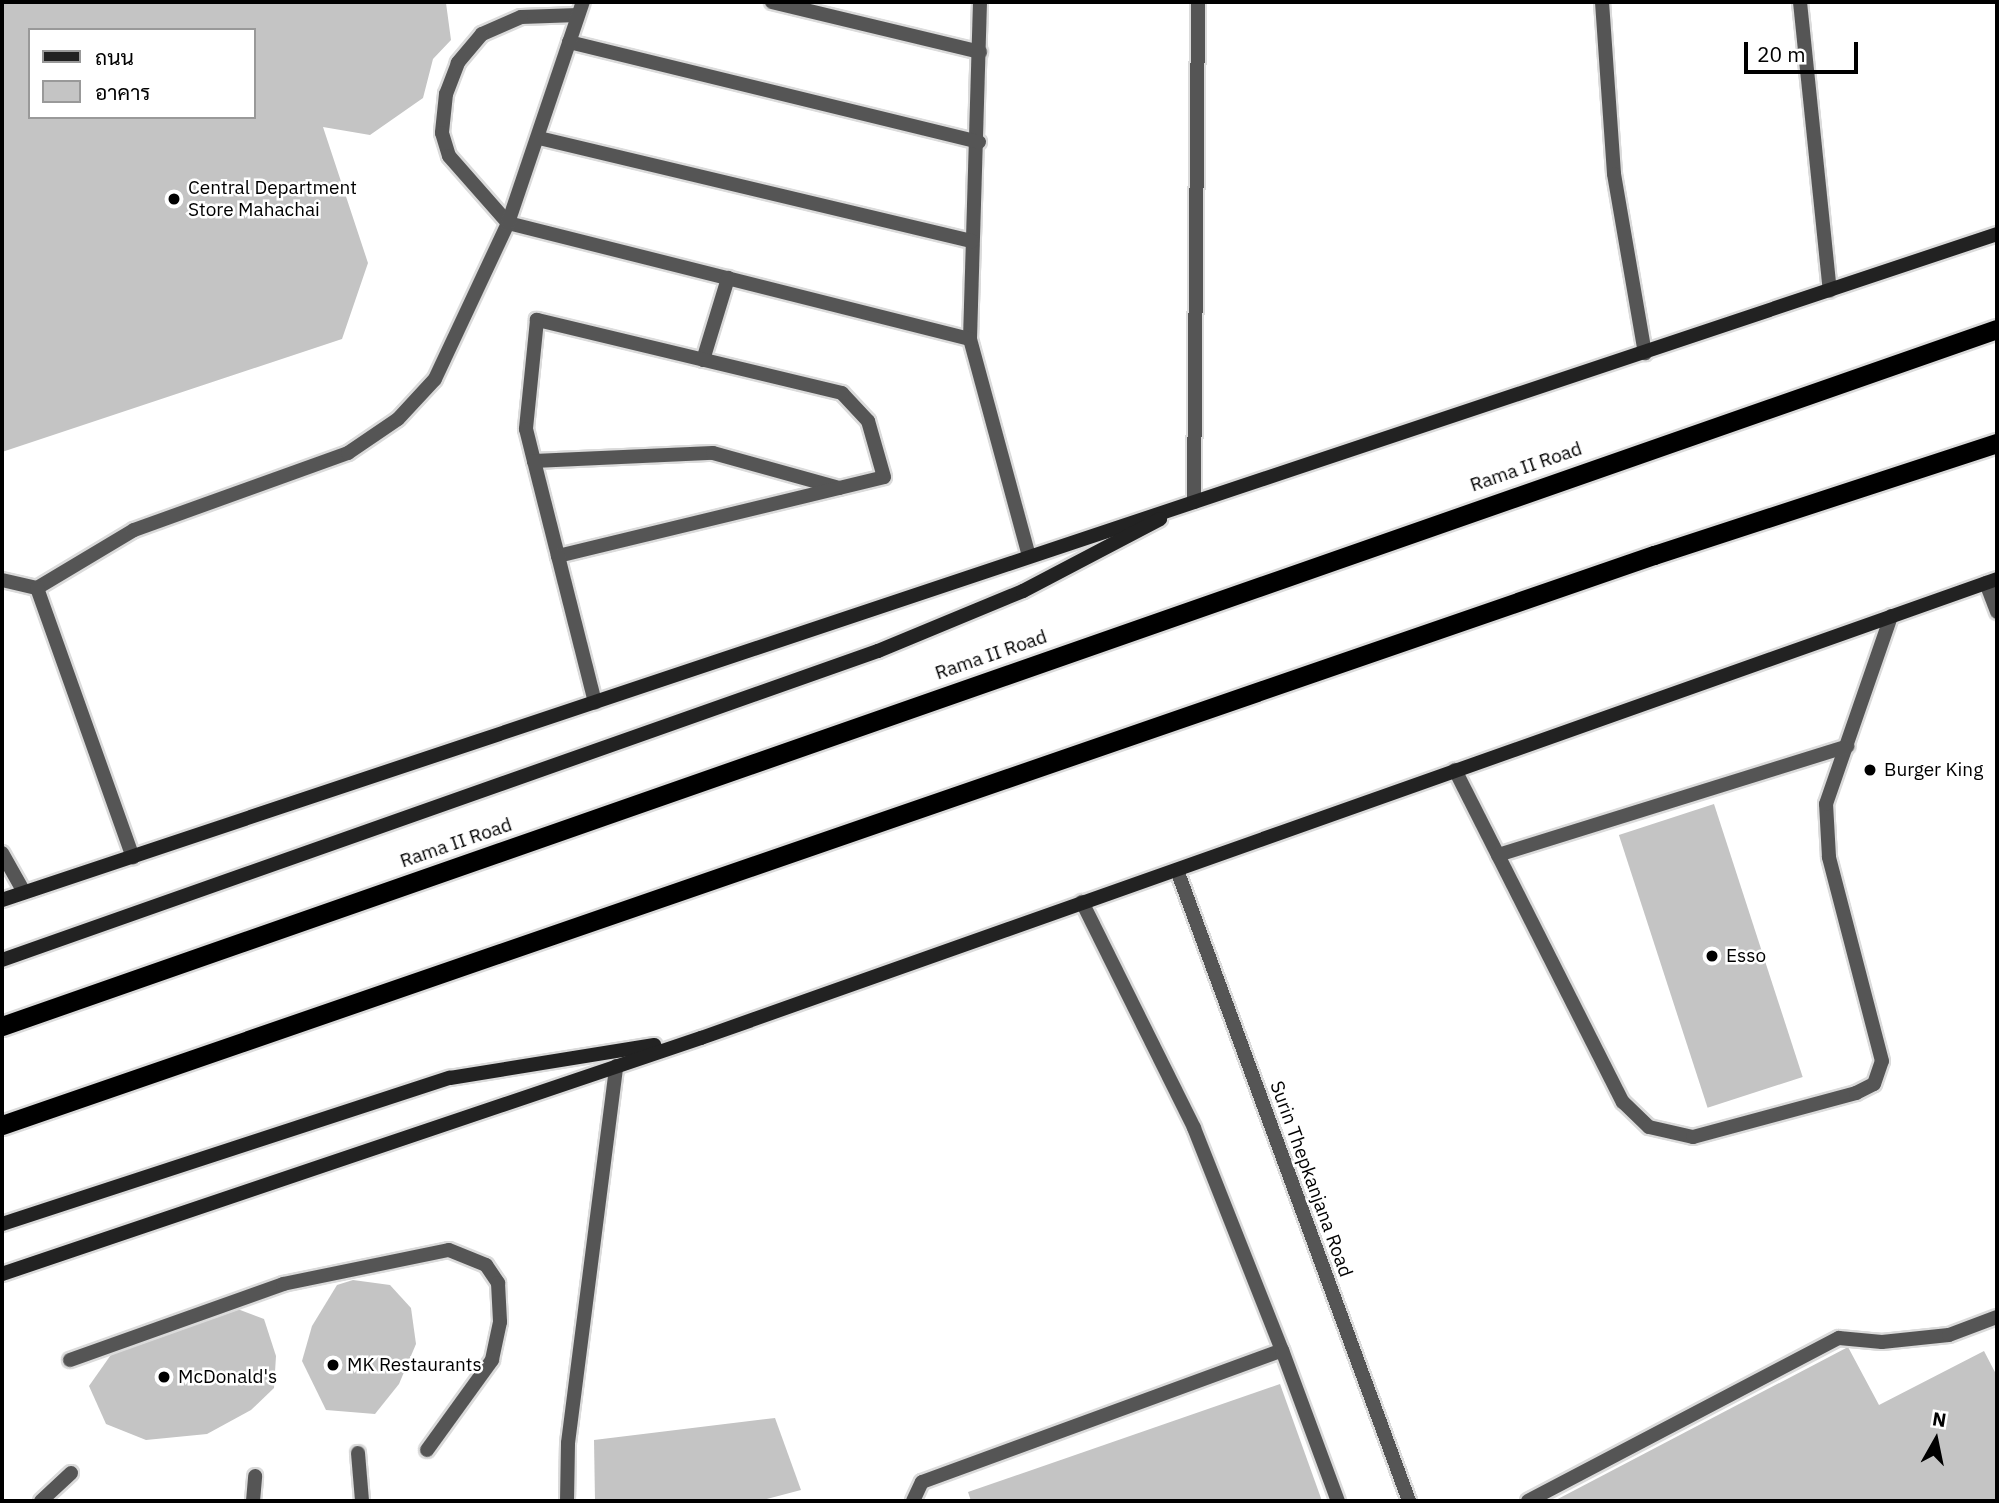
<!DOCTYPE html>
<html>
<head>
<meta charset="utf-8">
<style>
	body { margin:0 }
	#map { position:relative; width:1999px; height:1503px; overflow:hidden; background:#fff; font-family:"IBM Plex Sans",Sarabun,sans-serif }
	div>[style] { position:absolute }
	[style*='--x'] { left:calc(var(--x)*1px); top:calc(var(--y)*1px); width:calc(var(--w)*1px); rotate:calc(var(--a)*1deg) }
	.building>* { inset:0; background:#c4c4c4; transform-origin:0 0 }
	.roads { filter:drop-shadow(2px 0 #dbdbdb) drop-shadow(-2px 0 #dbdbdb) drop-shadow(0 2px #dbdbdb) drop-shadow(0 -2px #dbdbdb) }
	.service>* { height:14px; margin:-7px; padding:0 7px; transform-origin:7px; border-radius:7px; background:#555 }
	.minor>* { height:14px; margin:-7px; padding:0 7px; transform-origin:7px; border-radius:7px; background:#555 }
	.secondary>* { height:14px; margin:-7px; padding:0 7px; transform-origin:7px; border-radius:7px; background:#222 }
	.trunk>* { height:19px; margin:-9.5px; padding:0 9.5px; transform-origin:9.5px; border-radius:9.5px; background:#000 }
	.dots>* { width:19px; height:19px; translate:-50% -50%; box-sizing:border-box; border:4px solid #fff; border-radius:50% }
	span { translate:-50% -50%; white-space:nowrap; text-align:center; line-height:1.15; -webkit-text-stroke:5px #fff; paint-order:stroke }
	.poi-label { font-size:19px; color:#000 }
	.left { translate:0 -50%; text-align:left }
	.street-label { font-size:19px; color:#000 }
	.frame { position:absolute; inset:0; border:4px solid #000; pointer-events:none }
	.legend { position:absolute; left:28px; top:28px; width:228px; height:91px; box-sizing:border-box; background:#fff; border:2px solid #999; margin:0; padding:9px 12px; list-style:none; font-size:21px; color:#000 }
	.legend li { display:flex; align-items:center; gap:14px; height:35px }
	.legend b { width:35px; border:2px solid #999 }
	.north { position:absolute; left:1901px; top:1405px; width:70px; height:70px; -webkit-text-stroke:5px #fff; paint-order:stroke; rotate:9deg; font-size:19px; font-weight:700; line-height:28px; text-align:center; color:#000 }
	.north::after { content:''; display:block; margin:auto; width:24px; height:32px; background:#000; clip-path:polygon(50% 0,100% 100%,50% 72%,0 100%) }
	.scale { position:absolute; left:1744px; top:42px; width:114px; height:32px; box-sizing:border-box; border:4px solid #000; border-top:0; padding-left:9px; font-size:21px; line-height:24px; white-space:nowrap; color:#000; -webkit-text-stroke:5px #fff; paint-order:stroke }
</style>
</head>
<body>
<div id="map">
	<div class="building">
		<div style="clip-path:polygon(evenodd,2px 2px,446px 3px,451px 40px,433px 59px,423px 98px,370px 135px,323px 127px,368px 263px,342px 339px,2px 452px,2px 2px,30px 30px,254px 30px,254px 117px,30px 117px,30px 30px)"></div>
		<div style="left:1714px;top:804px;width:287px;height:100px;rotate:72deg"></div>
		<div style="clip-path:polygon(353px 1280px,390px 1285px,411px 1308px,416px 1344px,399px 1384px,375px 1414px,326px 1410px,302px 1361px,312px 1326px,337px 1285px)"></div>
		<div style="clip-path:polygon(227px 1305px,264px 1319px,276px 1356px,274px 1388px,251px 1410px,207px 1434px,146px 1440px,106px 1424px,89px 1386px,115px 1349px)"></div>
		<div style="clip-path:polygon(1848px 1347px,1879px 1405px,1984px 1351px,1997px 1376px,1997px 1501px,1554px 1501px)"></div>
		<div style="clip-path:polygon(1280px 1384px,1322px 1501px,971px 1501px,968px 1492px)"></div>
		<div style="clip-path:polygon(775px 1418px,801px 1490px,759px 1501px,595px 1501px,594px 1440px)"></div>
	</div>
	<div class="roads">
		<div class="service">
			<div style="--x:772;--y:2;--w:214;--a:13.5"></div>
			<div style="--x:980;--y:2;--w:337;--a:91.7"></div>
			<div style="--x:970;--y:339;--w:222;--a:74.8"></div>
			<div style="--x:1602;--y:2;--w:172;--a:86"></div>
			<div style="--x:1614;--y:174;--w:182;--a:80.2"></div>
			<div style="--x:1800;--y:2;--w:290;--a:84.1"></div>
			<div style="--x:578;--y:15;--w:57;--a:178"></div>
			<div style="--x:521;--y:17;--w:43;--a:156.4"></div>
			<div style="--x:482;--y:34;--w:38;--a:130"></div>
			<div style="--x:458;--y:63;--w:33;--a:111"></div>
			<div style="--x:446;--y:94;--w:39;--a:96"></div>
			<div style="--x:442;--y:133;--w:24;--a:73"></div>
			<div style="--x:449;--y:156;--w:89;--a:48.6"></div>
			<div style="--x:508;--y:223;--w:476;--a:14.1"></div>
			<div style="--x:569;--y:42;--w:422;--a:13.7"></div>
			<div style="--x:539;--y:138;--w:445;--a:13.4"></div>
			<div style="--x:703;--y:360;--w:86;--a:-73"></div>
			<div style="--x:534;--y:461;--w:179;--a:-2.6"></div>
			<div style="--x:713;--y:453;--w:131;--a:15.5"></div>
			<div style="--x:1194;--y:502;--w:500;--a:-89.54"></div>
			<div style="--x:558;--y:556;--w:335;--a:-13.6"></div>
			<div style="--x:884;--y:477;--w:58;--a:-105.9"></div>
			<div style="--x:868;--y:421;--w:38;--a:-133"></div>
			<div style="--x:842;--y:393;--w:314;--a:-166.5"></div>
			<div style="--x:537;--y:320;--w:110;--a:95.8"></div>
			<div style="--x:526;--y:429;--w:33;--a:76"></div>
			<div style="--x:534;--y:461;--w:98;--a:75.8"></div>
			<div style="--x:558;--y:556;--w:151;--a:75.8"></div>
			<div style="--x:2;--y:580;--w:36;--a:13"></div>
			<div style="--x:37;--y:588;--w:113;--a:-30.9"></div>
			<div style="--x:134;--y:530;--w:227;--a:-19.8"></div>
			<div style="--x:348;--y:453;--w:60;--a:-34.2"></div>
			<div style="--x:398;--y:419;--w:54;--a:-47.2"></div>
			<div style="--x:435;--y:379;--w:172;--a:-64.9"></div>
			<div style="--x:508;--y:223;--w:233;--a:-71.3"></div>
			<div style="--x:1986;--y:583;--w:31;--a:69"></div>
			<div style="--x:37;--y:588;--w:286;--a:70.4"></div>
			<div style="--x:1455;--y:770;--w:372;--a:63.2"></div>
			<div style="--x:1623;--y:1102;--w:36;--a:44"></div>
			<div style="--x:1649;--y:1127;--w:45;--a:12.8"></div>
			<div style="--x:1693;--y:1137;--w:169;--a:-15.1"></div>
			<div style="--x:1856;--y:1093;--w:20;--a:-27"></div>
			<div style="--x:1874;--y:1084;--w:24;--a:-71"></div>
			<div style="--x:1882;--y:1061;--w:211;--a:-104.6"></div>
			<div style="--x:1829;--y:857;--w:53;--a:-93.2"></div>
			<div style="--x:1826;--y:804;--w:199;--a:-70.9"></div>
			<div style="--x:2;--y:853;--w:45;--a:60.6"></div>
			<div style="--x:1498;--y:855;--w:366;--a:-17.3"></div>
			<div style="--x:1082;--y:902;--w:252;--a:63.6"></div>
			<div style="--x:1194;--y:1128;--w:239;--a:68.4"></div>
			<div style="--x:70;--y:1360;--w:226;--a:-19.6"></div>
			<div style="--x:283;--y:1284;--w:169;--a:-11.6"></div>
			<div style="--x:449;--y:1250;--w:40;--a:22"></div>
			<div style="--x:486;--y:1265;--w:22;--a:56"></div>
			<div style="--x:498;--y:1283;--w:39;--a:87"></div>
			<div style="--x:500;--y:1322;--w:39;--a:102"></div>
			<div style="--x:492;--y:1360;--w:111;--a:125.8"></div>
			<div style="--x:358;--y:1453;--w:48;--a:85.2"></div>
			<div style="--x:41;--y:1501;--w:41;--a:-43"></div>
			<div style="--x:253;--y:1501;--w:25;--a:-85"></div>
			<div style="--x:913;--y:1501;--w:21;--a:-65"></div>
			<div style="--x:922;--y:1482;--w:383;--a:-20.1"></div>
			<div style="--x:1282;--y:1350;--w:161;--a:69.7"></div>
			<div style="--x:1528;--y:1501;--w:351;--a:-27.7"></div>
			<div style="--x:1839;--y:1338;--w:43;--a:5.3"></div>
			<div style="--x:1882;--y:1342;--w:67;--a:-6"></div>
			<div style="--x:1949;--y:1335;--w:51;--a:-20.6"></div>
		</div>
		<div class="minor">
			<div style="--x:1177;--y:870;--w:672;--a:69.81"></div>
			<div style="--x:567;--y:1501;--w:58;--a:-89"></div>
			<div style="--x:568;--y:1443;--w:380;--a:-82.7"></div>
		</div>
		<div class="secondary">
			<div style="--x:2;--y:900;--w:2103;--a:-18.46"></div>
			<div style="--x:2;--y:960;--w:929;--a:-19.43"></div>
			<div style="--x:878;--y:651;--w:157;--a:-22.5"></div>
			<div style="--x:1023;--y:591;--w:155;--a:-27.7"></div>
			<div style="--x:2;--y:1224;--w:471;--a:-18.1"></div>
			<div style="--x:450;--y:1078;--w:207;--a:-9.2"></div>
			<div style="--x:2;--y:1274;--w:738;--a:-18.66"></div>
			<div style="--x:701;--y:1038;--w:1375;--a:-19.5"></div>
		</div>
		<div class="trunk">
			<div style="--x:2;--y:1026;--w:2113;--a:-19.26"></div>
			<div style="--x:2;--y:1125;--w:1748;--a:-19.04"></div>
			<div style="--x:1654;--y:555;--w:361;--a:-18.1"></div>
		</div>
	</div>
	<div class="dots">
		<div style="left:174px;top:199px;background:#000"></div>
		<div style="left:1870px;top:770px;background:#000"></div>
		<div style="left:1712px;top:956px;background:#000"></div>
		<div style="left:333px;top:1365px;background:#000"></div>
		<div style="left:164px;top:1377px;background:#000"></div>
	</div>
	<div class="poi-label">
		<span class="left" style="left:188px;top:199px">Central Department<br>Store Mahachai</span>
		<span class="left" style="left:1884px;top:770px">Burger King</span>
		<span class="left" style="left:1726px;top:956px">Esso</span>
		<span class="left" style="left:347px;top:1365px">MK Restaurants</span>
		<span class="left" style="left:178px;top:1377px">McDonald's</span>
	</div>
	<div class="street-label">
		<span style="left:1526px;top:467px;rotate:-19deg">Rama II Road</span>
		<span style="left:991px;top:655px;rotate:-19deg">Rama II Road</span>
		<span style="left:456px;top:843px;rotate:-19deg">Rama II Road</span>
		<span style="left:1311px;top:1179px;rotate:70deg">Surin Thepkanjana Road</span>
	</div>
	<div class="frame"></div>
	<ul class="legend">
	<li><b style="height:9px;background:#222"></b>ถนน</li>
	<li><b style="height:19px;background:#c4c4c4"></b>อาคาร</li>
	</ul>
	<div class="north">N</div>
	<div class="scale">20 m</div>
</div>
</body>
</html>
